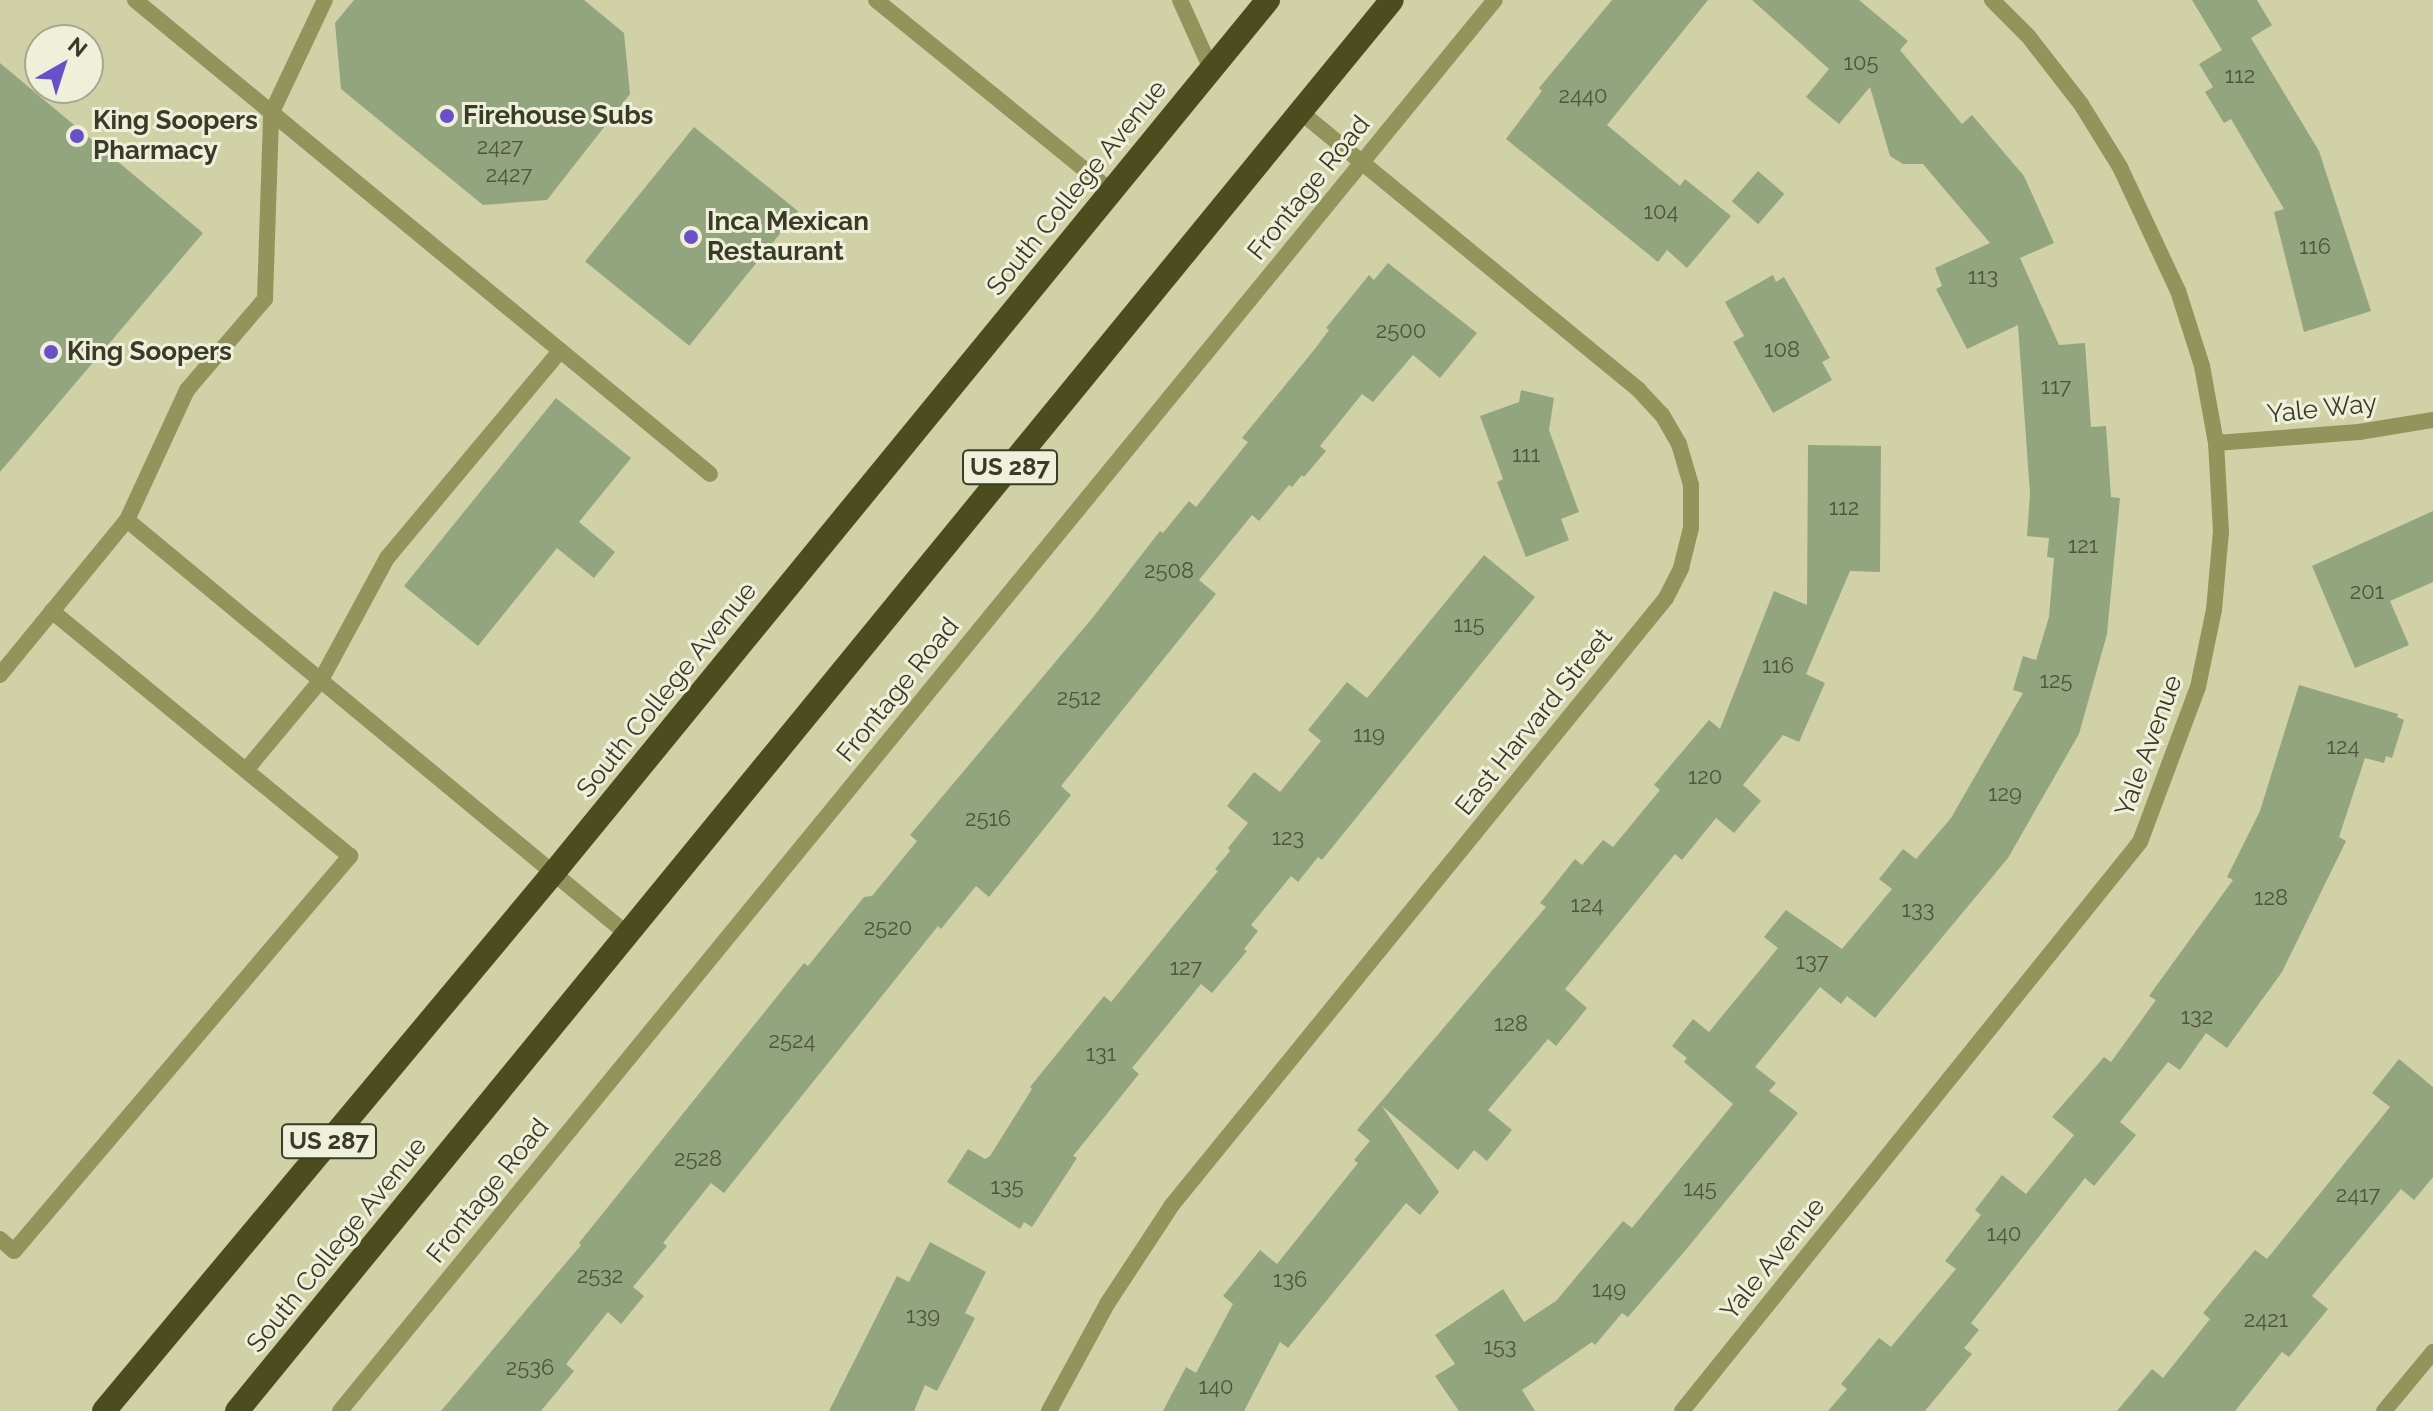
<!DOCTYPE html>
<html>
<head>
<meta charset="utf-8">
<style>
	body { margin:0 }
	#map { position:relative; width:2433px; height:1411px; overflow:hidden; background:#d0d1a6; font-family:Raleway,sans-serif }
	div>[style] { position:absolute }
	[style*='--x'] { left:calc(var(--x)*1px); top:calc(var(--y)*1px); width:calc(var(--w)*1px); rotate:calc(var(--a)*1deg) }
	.building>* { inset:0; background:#93a57f; transform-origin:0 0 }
	.lane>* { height:16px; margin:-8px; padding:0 8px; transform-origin:8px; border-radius:8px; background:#93935c }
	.street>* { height:16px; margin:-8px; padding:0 8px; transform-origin:8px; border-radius:8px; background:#93935c }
	.highway>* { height:24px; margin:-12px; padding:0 12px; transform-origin:12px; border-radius:12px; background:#4d4c1e }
	.dots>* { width:22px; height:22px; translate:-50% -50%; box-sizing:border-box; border:4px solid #eff0da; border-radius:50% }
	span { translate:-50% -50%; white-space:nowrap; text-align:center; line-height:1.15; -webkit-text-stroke:6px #eff0da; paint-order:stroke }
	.number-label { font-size:22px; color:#50553e }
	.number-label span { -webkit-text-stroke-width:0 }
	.shield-label span { padding:2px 6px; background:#eff0da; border:2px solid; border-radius:6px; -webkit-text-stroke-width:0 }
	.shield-label { font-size:24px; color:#3a3a29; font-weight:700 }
	.poi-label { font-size:26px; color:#3a3a29; font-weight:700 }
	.left { translate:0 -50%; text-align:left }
	.street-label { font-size:26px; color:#3a3a29 }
	.north { position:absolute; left:24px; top:24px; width:80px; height:80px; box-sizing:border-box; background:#eff0da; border:2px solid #a7a793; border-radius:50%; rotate:39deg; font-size:22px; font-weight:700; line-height:32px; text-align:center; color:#3a3a29 }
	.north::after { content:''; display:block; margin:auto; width:28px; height:36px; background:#694fc8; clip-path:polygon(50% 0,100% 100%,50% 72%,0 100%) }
</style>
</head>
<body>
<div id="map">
	<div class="building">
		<div style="clip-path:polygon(354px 0,584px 0,624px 33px,630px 94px,547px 200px,483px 205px,341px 89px,335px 23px)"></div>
		<div style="clip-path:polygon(1612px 0,1708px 0,1607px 125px,1680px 186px,1685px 179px,1731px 216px,1687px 268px,1667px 250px,1658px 262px,1506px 139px,1542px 91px,1539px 88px)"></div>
		<div style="clip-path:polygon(1752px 0,1859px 0,1908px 41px,1900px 50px,1962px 124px,1972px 115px,2024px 176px,2054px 243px,2020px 258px,2059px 345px,2085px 343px,2091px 427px,2106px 426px,2111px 497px,2120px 498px,2107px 634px,2079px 734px,2008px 858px,1875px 1018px,1847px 996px,1841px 1004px,1820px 987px,1755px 1067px,1776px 1083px,1769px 1091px,1798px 1113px,1684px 1252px,1628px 1317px,1622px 1313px,1595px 1345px,1592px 1342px,1522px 1390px,1535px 1411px,1459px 1411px,1435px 1376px,1455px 1364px,1435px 1335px,1503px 1289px,1524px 1322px,1556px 1301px,1623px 1221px,1632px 1228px,1733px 1104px,1684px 1062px,1687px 1058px,1672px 1046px,1693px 1019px,1709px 1032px,1778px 948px,1764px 937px,1786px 910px,1842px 949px,1892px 889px,1879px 879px,1903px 849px,1916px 859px,1951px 818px,2023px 693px,2013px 690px,2023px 656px,2036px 660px,2049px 617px,2054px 558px,2047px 557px,2049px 538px,2027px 536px,2030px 494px,2018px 325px,1967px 349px,1936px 289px,1942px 286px,1935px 268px,1990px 243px,1923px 164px,1903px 164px,1890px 156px,1870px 87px,1839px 124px,1806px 97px,1829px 69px)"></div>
		<div style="clip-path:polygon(2192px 0,2257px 0,2272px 25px,2251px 38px,2319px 151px,2371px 311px,2304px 332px,2274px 212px,2284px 209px,2231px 119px,2224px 123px,2205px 92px,2213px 87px,2199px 64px,2222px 50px)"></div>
		<div style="clip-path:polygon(0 63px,203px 233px,0 472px)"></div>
		<div style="left:694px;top:127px;width:134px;height:173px;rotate:39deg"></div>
		<div style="left:1758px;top:171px;width:35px;height:40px;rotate:41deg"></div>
		<div style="clip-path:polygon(1388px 263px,1477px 333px,1440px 378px,1413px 355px,1373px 402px,1362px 394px,1320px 446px,1326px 451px,1304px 477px,1302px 475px,1292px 487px,1289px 485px,1259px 521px,1252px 515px,1199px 580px,1216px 594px,1061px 786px,1071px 795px,989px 897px,976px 886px,941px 929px,938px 926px,724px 1193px,711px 1183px,663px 1243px,667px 1246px,633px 1287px,644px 1296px,621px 1324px,608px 1312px,566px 1364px,574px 1371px,541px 1411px,441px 1411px,581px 1245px,579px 1243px,804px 963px,808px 966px,864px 897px,872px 896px,917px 841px,910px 835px,1094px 616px,1160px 531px,1163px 533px,1189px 501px,1196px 507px,1248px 442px,1242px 438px,1314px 350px,1329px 330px,1326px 328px,1369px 275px,1374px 280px)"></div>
		<div style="clip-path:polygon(1773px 275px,1776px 282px,1784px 277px,1798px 301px,1830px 358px,1822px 362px,1832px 380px,1773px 413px,1733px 342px,1744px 336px,1725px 302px)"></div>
		<div style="clip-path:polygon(1521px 390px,1554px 398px,1549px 430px,1579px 512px,1561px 519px,1569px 540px,1526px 557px,1497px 482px,1503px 479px,1480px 416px,1519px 402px)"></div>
		<div style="clip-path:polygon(556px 398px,631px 458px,579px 522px,615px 552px,594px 578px,557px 548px,478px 646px,404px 586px)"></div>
		<div style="clip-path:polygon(1808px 445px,1881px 446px,1880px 572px,1850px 571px,1806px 674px,1825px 683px,1799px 742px,1783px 735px,1743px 785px,1761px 801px,1734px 833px,1716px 818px,1682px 860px,1675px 854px,1565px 989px,1587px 1008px,1556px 1046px,1548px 1039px,1488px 1110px,1512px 1130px,1487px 1161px,1474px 1150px,1458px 1170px,1382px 1106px,1439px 1192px,1420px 1215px,1406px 1203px,1288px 1348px,1280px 1342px,1244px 1411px,1163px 1411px,1186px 1367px,1196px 1373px,1233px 1304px,1223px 1296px,1260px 1250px,1277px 1264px,1358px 1163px,1354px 1160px,1370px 1141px,1357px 1130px,1546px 907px,1540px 903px,1575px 859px,1582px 865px,1603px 840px,1613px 847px,1660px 790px,1654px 785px,1709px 720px,1720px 729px,1774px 591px,1807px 605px)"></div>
		<div style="clip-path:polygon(2433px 511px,2433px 582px,2390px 601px,2409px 645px,2355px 668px,2312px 566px)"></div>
		<div style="clip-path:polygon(1484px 555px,1535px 597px,1322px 860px,1318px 857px,1298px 882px,1291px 876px,1251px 925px,1258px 931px,1244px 949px,1247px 951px,1212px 993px,1201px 984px,1132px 1068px,1139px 1074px,1073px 1156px,1077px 1158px,1032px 1227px,1024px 1222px,1020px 1229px,947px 1182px,968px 1149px,985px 1159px,990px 1156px,1032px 1089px,1030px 1087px,1104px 996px,1111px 1002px,1218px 871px,1215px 869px,1230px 851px,1228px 848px,1248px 823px,1227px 806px,1254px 772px,1280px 792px,1321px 741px,1308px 730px,1347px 682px,1367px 698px)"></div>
		<div style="clip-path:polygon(2299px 685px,2398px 714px,2397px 717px,2404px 720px,2392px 758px,2386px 756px,2384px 763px,2365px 758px,2339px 837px,2346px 841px,2282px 972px,2227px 1048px,2206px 1033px,2180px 1070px,2168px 1062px,2120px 1122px,2136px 1135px,2094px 1186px,2085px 1178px,1971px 1323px,1979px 1330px,1964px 1348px,1972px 1354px,1925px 1411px,1828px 1411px,1847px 1389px,1841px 1384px,1879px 1338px,1891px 1347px,1956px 1269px,1945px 1261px,1981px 1215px,1975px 1210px,2002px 1175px,2026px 1194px,2074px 1135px,2052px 1117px,2104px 1057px,2111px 1062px,2156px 1000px,2149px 996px,2233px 880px,2227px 877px,2260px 811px)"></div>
		<div style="clip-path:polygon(2399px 1059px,2433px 1087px,2433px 1177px,2414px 1200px,2401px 1189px,2312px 1296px,2328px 1309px,2289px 1357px,2282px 1352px,2235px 1411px,2117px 1411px,2152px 1369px,2163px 1378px,2210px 1319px,2203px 1313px,2255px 1250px,2267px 1259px,2390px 1107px,2372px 1093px)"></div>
		<div style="clip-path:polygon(930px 1242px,986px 1272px,965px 1313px,975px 1318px,937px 1391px,925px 1385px,914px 1411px,829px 1411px,897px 1276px,909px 1282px)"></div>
	</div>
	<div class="lane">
		<div style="--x:135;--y:0;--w:745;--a:39.5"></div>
		<div style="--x:876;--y:0;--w:303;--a:39.1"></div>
		<div style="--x:1180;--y:0;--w:76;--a:65.8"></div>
		<div style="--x:127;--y:520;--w:649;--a:39.62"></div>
		<div style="--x:0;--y:675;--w:200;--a:-50.7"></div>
		<div style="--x:127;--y:520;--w:143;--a:-65.2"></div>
		<div style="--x:187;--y:390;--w:120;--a:-49.4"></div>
		<div style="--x:265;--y:299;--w:185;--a:-88.1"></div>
		<div style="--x:271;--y:114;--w:126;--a:-64.7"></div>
		<div style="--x:246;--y:770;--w:117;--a:-50.2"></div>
		<div style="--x:321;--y:680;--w:139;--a:-61.6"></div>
		<div style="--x:387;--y:558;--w:268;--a:-50.1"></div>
		<div style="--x:0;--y:1239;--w:18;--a:41"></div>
		<div style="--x:14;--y:1251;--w:519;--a:-49.61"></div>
		<div style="--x:350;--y:856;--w:386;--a:-140.6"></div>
	</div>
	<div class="street">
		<div style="--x:2216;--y:443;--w:143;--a:-4.4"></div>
		<div style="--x:2359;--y:432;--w:75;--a:-9.2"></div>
		<div style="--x:340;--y:1411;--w:1823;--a:-50.7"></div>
		<div style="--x:1049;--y:1411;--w:122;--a:-61.5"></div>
		<div style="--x:1107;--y:1304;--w:118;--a:-56.7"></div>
		<div style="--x:1172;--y:1205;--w:783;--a:-50.86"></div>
		<div style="--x:1666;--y:598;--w:34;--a:-63"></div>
		<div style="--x:1681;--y:568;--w:41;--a:-76"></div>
		<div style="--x:1691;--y:528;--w:43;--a:-90"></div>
		<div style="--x:1691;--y:485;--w:43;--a:-106.3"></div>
		<div style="--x:1679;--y:444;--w:34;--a:-120"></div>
		<div style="--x:1662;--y:415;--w:34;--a:-133"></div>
		<div style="--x:1639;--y:390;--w:438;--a:-140.6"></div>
		<div style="--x:1682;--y:1411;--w:730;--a:-51.17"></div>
		<div style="--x:2140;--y:842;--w:165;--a:-69.5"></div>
		<div style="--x:2198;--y:687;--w:79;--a:-78.3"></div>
		<div style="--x:2214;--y:610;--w:78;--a:-84.9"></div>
		<div style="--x:2221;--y:532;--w:89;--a:-93.2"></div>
		<div style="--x:2216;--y:443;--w:78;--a:-100.3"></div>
		<div style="--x:2202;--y:366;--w:79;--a:-107.7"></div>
		<div style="--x:2178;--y:291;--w:137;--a:-115.1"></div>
		<div style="--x:2120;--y:167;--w:74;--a:-121.8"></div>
		<div style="--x:2081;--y:104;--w:86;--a:-127.9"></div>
		<div style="--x:2028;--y:36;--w:51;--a:-135"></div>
		<div style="--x:2384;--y:1411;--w:77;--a:-50.3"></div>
	</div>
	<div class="highway">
		<div style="--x:104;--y:1411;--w:704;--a:-50.13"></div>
		<div style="--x:555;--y:871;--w:1126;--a:-50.7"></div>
		<div style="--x:237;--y:1411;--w:1823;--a:-50.7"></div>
	</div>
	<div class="dots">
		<div style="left:447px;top:116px;background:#694fc8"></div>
		<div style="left:77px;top:136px;background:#694fc8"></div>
		<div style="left:691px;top:237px;background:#694fc8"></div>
		<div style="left:51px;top:352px;background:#694fc8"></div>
	</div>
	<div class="number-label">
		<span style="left:1861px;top:63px">105</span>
		<span style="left:2240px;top:76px">112</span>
		<span style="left:1583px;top:96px">2440</span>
		<span style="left:500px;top:147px">2427</span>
		<span style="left:509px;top:175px">2427</span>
		<span style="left:1661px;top:212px">104</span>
		<span style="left:2315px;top:247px">116</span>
		<span style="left:1983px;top:277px">113</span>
		<span style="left:1401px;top:331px">2500</span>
		<span style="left:1782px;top:350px">108</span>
		<span style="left:2056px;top:387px">117</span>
		<span style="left:1526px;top:455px">111</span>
		<span style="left:1844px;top:508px">112</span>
		<span style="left:2083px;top:546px">121</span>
		<span style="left:1169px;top:571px">2508</span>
		<span style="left:2367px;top:592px">201</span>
		<span style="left:1469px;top:625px">115</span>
		<span style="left:1778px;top:666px">116</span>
		<span style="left:2056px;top:681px">125</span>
		<span style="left:1079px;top:698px">2512</span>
		<span style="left:1369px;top:735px">119</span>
		<span style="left:2343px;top:747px">124</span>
		<span style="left:1705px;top:777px">120</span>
		<span style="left:2005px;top:794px">129</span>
		<span style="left:988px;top:819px">2516</span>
		<span style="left:1288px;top:838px">123</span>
		<span style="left:2271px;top:898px">128</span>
		<span style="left:1587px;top:905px">124</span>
		<span style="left:1918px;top:910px">133</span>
		<span style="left:888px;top:928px">2520</span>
		<span style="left:1812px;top:962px">137</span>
		<span style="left:1186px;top:968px">127</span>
		<span style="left:2197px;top:1017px">132</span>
		<span style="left:1511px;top:1024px">128</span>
		<span style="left:792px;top:1041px">2524</span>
		<span style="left:1101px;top:1054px">131</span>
		<span style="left:698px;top:1159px">2528</span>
		<span style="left:1007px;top:1187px">135</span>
		<span style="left:1700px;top:1189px">145</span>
		<span style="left:2358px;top:1195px">2417</span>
		<span style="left:2004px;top:1234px">140</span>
		<span style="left:600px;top:1276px">2532</span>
		<span style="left:1290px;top:1280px">136</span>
		<span style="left:1609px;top:1290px">149</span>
		<span style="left:923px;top:1316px">139</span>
		<span style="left:2266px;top:1320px">2421</span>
		<span style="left:1500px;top:1347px">153</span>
		<span style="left:530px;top:1368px">2536</span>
		<span style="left:1216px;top:1387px">140</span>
	</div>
	<div class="shield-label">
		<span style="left:1010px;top:467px">US 287</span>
		<span style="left:329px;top:1141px">US 287</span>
	</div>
	<div class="poi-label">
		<span class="left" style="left:463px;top:116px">Firehouse Subs</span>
		<span class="left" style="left:93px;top:136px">King Soopers<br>Pharmacy</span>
		<span class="left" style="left:707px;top:237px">Inca Mexican<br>Restaurant</span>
		<span class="left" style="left:67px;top:352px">King Soopers</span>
	</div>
	<div class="street-label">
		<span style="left:1077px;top:188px;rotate:-51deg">South College Avenue</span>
		<span style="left:1309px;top:188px;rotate:-51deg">Frontage Road</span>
		<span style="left:2322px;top:409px;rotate:-6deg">Yale Way</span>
		<span style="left:667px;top:690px;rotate:-51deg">South College Avenue</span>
		<span style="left:898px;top:690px;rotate:-51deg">Frontage Road</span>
		<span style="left:1534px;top:722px;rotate:-51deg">East Harvard Street</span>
		<span style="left:2149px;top:746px;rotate:-70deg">Yale Avenue</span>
		<span style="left:488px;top:1191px;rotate:-51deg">Frontage Road</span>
		<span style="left:337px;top:1245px;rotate:-51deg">South College Avenue</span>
		<span style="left:1773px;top:1259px;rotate:-51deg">Yale Avenue</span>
	</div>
	<div class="north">N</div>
</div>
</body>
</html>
